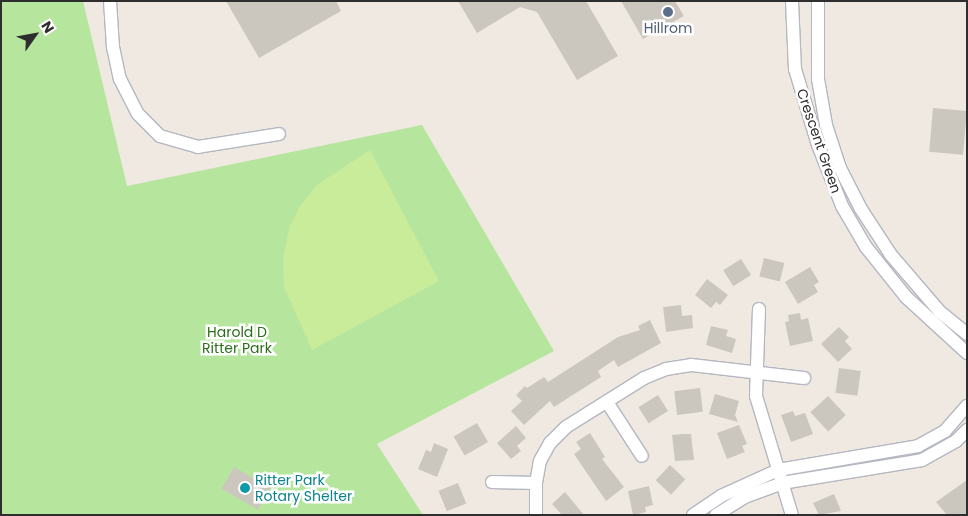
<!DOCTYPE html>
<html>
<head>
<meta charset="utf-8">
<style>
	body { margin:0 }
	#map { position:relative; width:968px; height:516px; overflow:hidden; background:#efe9e1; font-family:Poppins,sans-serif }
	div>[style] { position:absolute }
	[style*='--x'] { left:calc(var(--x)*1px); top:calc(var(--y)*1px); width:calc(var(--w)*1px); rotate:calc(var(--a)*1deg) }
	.green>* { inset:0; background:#b6e59e }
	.pitch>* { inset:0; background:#c9ec9a }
	.building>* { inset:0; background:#cbc7bf; transform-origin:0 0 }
	.roads { filter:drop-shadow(1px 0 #b4b7c1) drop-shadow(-1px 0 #b4b7c1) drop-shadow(0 1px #b4b7c1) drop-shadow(0 -1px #b4b7c1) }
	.minor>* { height:12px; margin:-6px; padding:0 6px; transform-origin:6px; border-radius:6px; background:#fff }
	.dots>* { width:14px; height:14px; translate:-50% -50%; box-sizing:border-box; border:2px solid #fff; border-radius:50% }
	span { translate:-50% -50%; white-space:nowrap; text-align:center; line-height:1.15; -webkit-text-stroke:5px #fff; paint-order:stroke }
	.service-label { font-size:14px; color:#4e5e75 }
	.street-label { font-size:14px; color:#2e2e2e }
	.park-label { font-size:14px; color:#2c6e1b }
	.culture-label { font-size:14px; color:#0d838f }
	.left { translate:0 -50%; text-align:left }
	.frame { position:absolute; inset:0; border:2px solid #2e2e2e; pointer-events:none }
	.north { position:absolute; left:10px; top:10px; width:50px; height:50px; -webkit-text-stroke:4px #fff; paint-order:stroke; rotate:58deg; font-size:14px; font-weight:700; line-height:20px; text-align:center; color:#2e2e2e }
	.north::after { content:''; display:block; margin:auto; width:18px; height:22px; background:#2e2e2e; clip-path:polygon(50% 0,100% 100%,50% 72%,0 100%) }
</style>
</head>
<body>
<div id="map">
	<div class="green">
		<div style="clip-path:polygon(1px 1px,83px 1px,127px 186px,422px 125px,554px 351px,377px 444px,423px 515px,1px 515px)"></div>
	</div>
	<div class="pitch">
		<div style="clip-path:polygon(370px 150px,439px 281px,312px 350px,284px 287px,283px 260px,289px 228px,300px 206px,318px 184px)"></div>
	</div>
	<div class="building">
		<div style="clip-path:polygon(226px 1px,336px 1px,341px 11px,259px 58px)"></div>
		<div style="clip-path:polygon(458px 1px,586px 1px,618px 56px,577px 80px,537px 12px,520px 7px,477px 33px)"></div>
		<div style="clip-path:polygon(621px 1px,675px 1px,684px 16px,643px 39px)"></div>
		<div style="left:933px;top:108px;width:34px;height:44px;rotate:5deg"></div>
		<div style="left:764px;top:258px;width:21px;height:19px;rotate:14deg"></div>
		<div style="left:741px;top:259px;width:19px;height:21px;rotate:58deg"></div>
		<div style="clip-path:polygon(810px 267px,819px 282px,814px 285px,818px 292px,798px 304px,785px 282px)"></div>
		<div style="clip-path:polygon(707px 279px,728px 295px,720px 305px,716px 302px,711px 308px,695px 295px)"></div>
		<div style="clip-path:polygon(681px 305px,682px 316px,692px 315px,693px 328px,666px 332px,663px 307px)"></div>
		<div style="clip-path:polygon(800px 313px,801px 320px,808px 318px,813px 341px,790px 346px,785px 322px,789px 321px,788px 315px)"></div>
		<div style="clip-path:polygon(650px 320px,661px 343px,618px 367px,614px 360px,598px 371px,601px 377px,554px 407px,550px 401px,524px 425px,511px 411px,522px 401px,516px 395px,525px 386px,527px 388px,544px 377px,548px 382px,618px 337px,640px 330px,638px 326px)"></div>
		<div style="clip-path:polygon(711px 326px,728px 330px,726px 336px,736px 339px,732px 353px,706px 345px)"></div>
		<div style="clip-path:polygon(839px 327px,849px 337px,845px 341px,852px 349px,838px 362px,821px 344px)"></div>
		<div style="left:839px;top:368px;width:22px;height:25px;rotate:8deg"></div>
		<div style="left:700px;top:388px;width:24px;height:26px;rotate:83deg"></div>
		<div style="clip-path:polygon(715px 394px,739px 401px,735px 415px,738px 422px,709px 414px)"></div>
		<div style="left:658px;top:395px;width:19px;height:23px;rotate:58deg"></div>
		<div style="left:828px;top:396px;width:26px;height:24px;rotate:47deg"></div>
		<div style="clip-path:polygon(793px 411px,795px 416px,805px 413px,813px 434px,791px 442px,781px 415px)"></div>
		<div style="left:477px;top:423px;width:22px;height:27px;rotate:60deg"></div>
		<div style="clip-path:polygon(739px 425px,747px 444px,742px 446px,745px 452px,727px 459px,717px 433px)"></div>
		<div style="clip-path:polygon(516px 426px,526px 438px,517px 446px,521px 451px,511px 459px,497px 443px)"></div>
		<div style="clip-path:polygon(590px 433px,605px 457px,602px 459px,624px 487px,606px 501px,574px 454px,581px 449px,576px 442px)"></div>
		<div style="clip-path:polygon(683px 434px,691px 434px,694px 460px,675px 461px,672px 435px)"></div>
		<div style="clip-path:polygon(434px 443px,448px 449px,437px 477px,418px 469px,426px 450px,431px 452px)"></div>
		<div style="left:670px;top:465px;width:21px;height:21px;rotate:43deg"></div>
		<div style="left:234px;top:467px;width:42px;height:25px;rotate:30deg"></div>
		<div style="clip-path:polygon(967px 480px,967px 515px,947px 515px,936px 502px)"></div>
		<div style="left:458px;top:483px;width:22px;height:21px;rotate:68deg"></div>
		<div style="clip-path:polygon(649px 486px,653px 505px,645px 507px,646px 512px,633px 515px,628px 491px)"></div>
		<div style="clip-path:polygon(565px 492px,584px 515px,562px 515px,552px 504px)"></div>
		<div style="clip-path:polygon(834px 494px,841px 511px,819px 515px,813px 503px)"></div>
	</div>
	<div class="roads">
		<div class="minor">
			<div style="--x:110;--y:1;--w:46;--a:86.3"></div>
			<div style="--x:113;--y:47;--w:33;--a:78"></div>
			<div style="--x:120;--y:79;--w:39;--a:63"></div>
			<div style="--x:138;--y:114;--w:31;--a:45"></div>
			<div style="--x:160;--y:136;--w:40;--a:16"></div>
			<div style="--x:198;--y:147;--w:82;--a:-9.1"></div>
			<div style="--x:792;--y:1;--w:68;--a:87.5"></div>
			<div style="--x:795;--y:69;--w:79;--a:73.2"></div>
			<div style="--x:818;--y:145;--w:66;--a:68.5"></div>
			<div style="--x:842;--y:206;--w:48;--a:59.7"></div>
			<div style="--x:866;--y:247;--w:64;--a:51.3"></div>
			<div style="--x:906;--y:297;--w:83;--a:42.6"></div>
			<div style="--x:818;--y:1;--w:78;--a:90"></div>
			<div style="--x:818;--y:79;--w:47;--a:80.1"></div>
			<div style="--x:826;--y:125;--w:45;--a:72"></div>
			<div style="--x:840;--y:168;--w:46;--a:62.9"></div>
			<div style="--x:861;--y:209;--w:55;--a:56.9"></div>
			<div style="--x:891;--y:255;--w:75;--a:49.3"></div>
			<div style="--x:940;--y:312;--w:35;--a:39"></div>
			<div style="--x:759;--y:309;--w:87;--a:92"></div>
			<div style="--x:756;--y:396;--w:124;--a:73.2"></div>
			<div style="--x:607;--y:402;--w:64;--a:57.1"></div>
			<div style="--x:492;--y:482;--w:44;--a:1.3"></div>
			<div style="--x:536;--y:515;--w:32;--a:-90"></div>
			<div style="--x:536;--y:483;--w:22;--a:-80"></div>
			<div style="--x:540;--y:461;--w:21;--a:-61"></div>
			<div style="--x:550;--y:443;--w:23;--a:-45"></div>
			<div style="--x:566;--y:427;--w:92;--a:-32.1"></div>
			<div style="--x:644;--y:378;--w:24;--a:-22"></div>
			<div style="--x:666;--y:369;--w:25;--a:-9"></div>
			<div style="--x:691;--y:365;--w:114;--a:6.6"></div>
			<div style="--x:693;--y:515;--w:34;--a:-34"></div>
			<div style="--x:721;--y:496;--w:63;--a:-24.5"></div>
			<div style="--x:778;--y:470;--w:142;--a:-9.7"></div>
			<div style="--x:918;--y:446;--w:31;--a:-29"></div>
			<div style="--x:945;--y:431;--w:33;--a:-49"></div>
			<div style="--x:716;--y:515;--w:36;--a:-32"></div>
			<div style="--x:747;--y:496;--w:37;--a:-20"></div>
			<div style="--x:782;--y:483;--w:142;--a:-9.3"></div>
			<div style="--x:922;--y:460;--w:39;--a:-29"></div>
			<div style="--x:956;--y:441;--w:16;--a:-45"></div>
		</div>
	</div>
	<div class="dots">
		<div style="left:668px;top:12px;background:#5c6f8a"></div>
		<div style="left:245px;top:488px;background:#0f9aa8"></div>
	</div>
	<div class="service-label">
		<span style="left:668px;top:28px">Hillrom</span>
	</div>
	<div class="street-label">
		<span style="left:819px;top:141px;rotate:71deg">Crescent Green</span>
	</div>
	<div class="park-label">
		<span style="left:237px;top:340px">Harold D<br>Ritter Park</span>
	</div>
	<div class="culture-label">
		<span class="left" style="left:255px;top:488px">Ritter Park<br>Rotary Shelter</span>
	</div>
	<div class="frame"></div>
	<div class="north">N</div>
</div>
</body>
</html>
